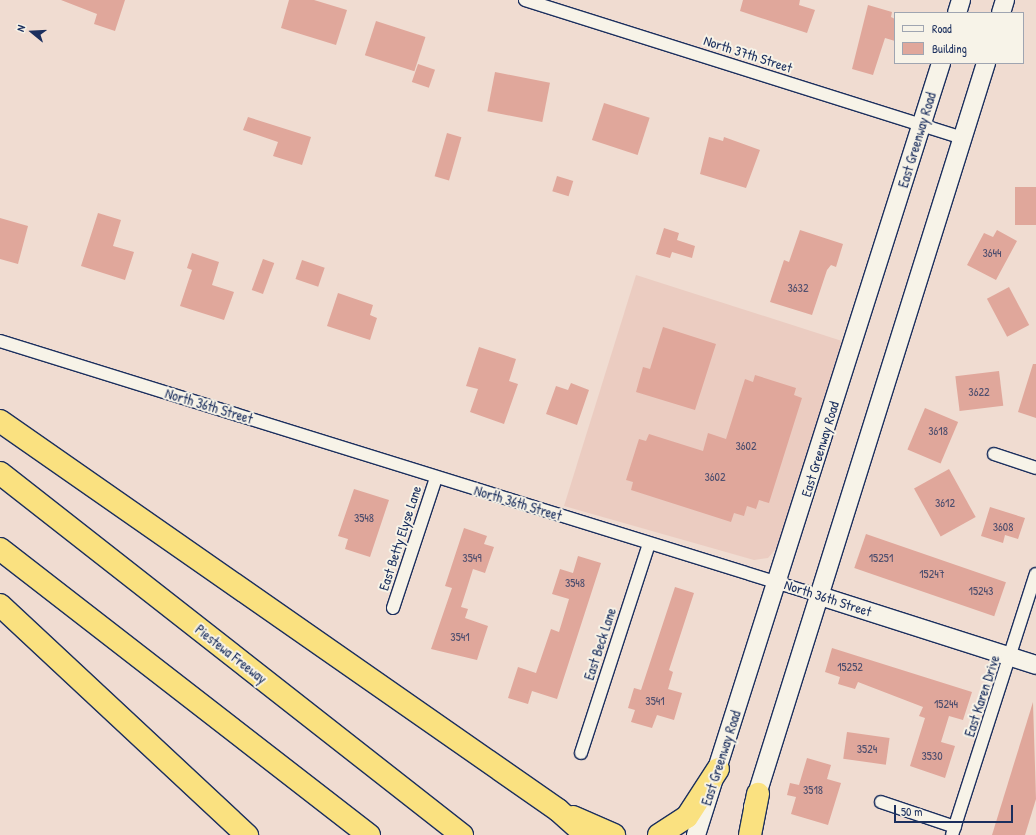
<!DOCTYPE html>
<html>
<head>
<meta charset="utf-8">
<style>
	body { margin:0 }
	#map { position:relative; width:1036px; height:835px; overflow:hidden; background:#f0dcd1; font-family:"Patrick Hand",sans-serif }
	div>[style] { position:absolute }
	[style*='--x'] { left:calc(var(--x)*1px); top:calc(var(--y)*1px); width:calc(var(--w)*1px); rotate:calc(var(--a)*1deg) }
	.built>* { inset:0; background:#ebccc1 }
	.building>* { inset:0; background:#e0a79b; transform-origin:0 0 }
	.roads { filter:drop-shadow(1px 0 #1b2f5e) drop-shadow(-1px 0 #1b2f5e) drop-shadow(0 1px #1b2f5e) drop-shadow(0 -1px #1b2f5e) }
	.street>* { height:12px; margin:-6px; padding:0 6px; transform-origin:6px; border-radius:6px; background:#f7f3e8 }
	.secondary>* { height:18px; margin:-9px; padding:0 9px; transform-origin:9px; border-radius:9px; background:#f7f3e8 }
	.highway>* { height:22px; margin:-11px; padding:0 11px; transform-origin:11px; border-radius:11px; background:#fae180 }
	span { translate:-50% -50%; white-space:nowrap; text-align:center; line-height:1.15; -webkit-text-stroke:4px #f7f3e8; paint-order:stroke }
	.number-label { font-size:12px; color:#4c4d6d }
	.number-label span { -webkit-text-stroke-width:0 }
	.street-label { font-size:14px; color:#1b2f5e }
	.legend { position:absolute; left:894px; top:12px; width:130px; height:52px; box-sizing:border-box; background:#f7f3e8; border:1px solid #9fa5b1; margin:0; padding:5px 7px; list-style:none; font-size:12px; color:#1b2f5e }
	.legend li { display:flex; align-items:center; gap:8px; height:20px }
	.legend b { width:20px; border:1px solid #9fa5b1 }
	.north { position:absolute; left:12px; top:12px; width:40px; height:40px; -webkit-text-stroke:3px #f7f3e8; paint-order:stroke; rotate:288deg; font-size:11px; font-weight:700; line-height:16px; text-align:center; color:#1b2f5e }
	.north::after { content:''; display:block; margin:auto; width:14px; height:18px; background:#1b2f5e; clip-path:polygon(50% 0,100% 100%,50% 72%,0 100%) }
	.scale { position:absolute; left:894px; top:805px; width:119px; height:18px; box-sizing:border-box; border:2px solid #1b2f5e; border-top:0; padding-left:5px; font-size:12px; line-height:14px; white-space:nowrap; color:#1b2f5e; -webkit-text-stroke:3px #f7f3e8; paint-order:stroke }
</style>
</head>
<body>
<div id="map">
	<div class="built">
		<div style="clip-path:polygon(636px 275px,842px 341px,780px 544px,768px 558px,754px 560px,564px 506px)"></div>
	</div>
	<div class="building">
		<div style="clip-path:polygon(61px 0,125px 0,115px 31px,94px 24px,97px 14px)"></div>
		<div style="clip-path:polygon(289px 0,314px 0,347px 10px,336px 45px,281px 28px)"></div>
		<div style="clip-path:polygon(743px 0,800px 0,799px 5px,815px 10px,807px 33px,740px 11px)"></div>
		<div style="clip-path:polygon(868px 5px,892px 12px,891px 17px,895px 19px,895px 41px,885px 38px,873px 75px,852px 69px)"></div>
		<div style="left:376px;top:21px;width:52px;height:36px;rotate:18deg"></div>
		<div style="left:418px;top:64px;width:18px;height:19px;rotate:19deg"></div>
		<div style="left:495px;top:72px;width:56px;height:40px;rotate:11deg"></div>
		<div style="left:604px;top:103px;width:48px;height:39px;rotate:18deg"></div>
		<div style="clip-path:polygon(248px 117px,311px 137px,302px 165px,273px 156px,278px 142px,243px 130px)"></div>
		<div style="left:447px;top:133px;width:15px;height:45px;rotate:16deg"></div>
		<div style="clip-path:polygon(709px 137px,723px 141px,724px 137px,760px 150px,746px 188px,700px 174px)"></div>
		<div style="left:557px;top:176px;width:17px;height:16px;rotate:17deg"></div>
		<div style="left:1036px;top:187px;width:38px;height:21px;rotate:90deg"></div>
		<div style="clip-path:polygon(98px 213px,121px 220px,113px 246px,134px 252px,125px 280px,81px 266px)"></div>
		<div style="clip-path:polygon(0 218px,28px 226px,18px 264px,0 259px)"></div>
		<div style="clip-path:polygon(664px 228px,679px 233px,677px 240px,695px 246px,692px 258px,672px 252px,670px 258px,656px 254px)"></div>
		<div style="clip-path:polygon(800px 230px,843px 244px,836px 267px,831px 265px,827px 270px,812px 315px,770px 302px,784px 260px,789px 262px)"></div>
		<div style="clip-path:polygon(997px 230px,1017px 241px,996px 280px,967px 265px,984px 233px,993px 237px)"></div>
		<div style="clip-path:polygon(192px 253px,219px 262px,212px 285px,234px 292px,224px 320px,180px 306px,192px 270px,187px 268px)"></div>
		<div style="left:263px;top:259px;width:12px;height:33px;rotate:20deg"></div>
		<div style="left:302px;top:260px;width:24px;height:20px;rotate:19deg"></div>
		<div style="left:1009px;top:287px;width:43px;height:25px;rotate:62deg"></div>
		<div style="clip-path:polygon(338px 293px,373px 305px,370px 315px,377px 318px,370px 340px,327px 326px)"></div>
		<div style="clip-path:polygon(663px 327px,716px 344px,695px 410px,636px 392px,643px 367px,650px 369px)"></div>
		<div style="clip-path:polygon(479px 347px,516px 359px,509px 381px,518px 384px,504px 424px,470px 412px,478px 389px,466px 386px)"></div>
		<div style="clip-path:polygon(1033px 364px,1036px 364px,1036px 418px,1018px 412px)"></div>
		<div style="left:999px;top:371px;width:35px;height:44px;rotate:83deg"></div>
		<div style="clip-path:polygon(755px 375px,796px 388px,794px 395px,802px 398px,769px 503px,759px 500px,756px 509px,747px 506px,744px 516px,734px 513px,731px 522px,631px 490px,633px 482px,626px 480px,639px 439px,646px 441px,649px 434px,703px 451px,708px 433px,726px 439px,745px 379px,753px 382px)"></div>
		<div style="clip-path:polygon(571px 383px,589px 390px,577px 425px,546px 414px,556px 386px,568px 390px)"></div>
		<div style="left:925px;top:408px;width:36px;height:45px;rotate:23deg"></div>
		<div style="left:949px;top:469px;width:55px;height:40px;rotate:61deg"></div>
		<div style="clip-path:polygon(354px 489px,389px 500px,370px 557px,345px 549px,348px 539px,338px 536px)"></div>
		<div style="clip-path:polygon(990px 507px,1025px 518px,1018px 539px,1005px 535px,1003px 543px,981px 536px)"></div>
		<div style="clip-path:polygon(464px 528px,487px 536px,484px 544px,494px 547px,485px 573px,473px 569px,461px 607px,468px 609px,465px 618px,488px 626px,477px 660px,431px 649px,452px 588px,445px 586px)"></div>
		<div style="left:866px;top:534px;width:148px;height:36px;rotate:19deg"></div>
		<div style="clip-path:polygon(578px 556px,601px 563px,557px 699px,532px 691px,528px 704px,508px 698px,518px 667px,536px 673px,551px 629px,559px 632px,569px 599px,552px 594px,560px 569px,573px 573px)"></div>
		<div style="clip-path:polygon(675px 587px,694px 593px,669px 670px,673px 672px,668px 689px,682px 693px,674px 720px,657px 715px,652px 728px,631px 722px,635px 710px,628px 708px,634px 688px,641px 690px)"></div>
		<div style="clip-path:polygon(832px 648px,972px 692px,963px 720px,949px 716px,941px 742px,955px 746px,945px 778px,910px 766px,925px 718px,919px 716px,923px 707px,858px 682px,855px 689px,838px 684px,840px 677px,825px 672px)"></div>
		<div style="clip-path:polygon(1033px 702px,1036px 799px,1025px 835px,992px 835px)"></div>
		<div style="left:847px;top:732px;width:43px;height:27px;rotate:8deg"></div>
		<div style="clip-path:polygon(807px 758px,831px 765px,827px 779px,841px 783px,828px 825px,791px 814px,796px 797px,787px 795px,790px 783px,799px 785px)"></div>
	</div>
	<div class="roads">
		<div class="street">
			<div style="--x:525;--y:0;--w:458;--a:17.5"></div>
			<div style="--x:0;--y:341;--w:859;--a:17.27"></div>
			<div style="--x:994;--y:454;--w:44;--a:18.4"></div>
			<div style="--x:393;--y:608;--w:137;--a:-71.7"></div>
			<div style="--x:581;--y:753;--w:220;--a:-72"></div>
			<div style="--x:881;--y:802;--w:78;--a:18.7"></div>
			<div style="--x:952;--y:835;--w:274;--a:-72.2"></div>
		</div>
		<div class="secondary">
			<div style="--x:957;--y:13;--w:14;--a:-73"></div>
			<div style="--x:1001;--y:13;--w:14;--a:-73"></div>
			<div style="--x:820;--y:596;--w:227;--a:17.7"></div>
			<div style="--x:753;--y:807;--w:780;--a:-72.61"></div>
			<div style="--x:696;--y:835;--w:810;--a:-72.39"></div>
		</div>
		<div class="highway">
			<div style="--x:0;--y:421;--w:680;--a:34.88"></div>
			<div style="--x:558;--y:810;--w:38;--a:42"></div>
			<div style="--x:0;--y:473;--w:587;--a:38.08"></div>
			<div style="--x:0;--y:549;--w:467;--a:37.8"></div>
			<div style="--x:0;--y:605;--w:338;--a:43"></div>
			<div style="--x:573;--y:817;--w:45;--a:23.7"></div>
			<div style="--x:659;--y:835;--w:33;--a:-33"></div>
			<div style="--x:687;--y:817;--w:57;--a:-57.1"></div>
			<div style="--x:750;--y:835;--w:42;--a:-79"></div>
		</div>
	</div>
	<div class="number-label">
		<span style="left:992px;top:253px">3644</span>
		<span style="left:798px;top:288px">3632</span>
		<span style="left:979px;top:392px">3622</span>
		<span style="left:938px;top:431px">3618</span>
		<span style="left:746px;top:446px">3602</span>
		<span style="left:715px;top:477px">3602</span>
		<span style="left:945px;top:503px">3612</span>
		<span style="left:364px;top:518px">3548</span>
		<span style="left:1003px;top:527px">3608</span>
		<span style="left:472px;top:558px">3549</span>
		<span style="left:881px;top:558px">15251</span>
		<span style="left:932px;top:574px">15247</span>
		<span style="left:575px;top:583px">3548</span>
		<span style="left:981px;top:591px">15243</span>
		<span style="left:460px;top:637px">3541</span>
		<span style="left:850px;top:667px">15252</span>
		<span style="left:655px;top:701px">3541</span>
		<span style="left:946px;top:704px">15244</span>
		<span style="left:867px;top:749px">3524</span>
		<span style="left:932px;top:756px">3530</span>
		<span style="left:813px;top:790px">3518</span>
	</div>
	<div class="street-label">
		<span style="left:748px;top:54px;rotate:18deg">North 37th Street</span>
		<span style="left:917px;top:140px;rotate:-73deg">East Greenway Road</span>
		<span style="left:209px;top:406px;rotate:17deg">North 36th Street</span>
		<span style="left:820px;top:449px;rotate:-73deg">East Greenway Road</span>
		<span style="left:518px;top:503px;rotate:17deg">North 36th Street</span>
		<span style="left:400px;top:538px;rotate:-72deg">East Betty Elyse Lane</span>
		<span style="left:828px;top:598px;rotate:18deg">North 36th Street</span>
		<span style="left:600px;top:644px;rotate:-72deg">East Beck Lane</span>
		<span style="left:231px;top:654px;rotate:38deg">Piestewa Freeway</span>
		<span style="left:982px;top:696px;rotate:-72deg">East Karen Drive</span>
		<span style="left:721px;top:758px;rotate:-72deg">East Greenway Road</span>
	</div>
	<ul class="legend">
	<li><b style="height:5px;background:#f7f3e8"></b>Road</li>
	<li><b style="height:11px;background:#e0a79b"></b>Building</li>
	</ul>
	<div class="north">N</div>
	<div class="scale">50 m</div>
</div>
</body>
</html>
